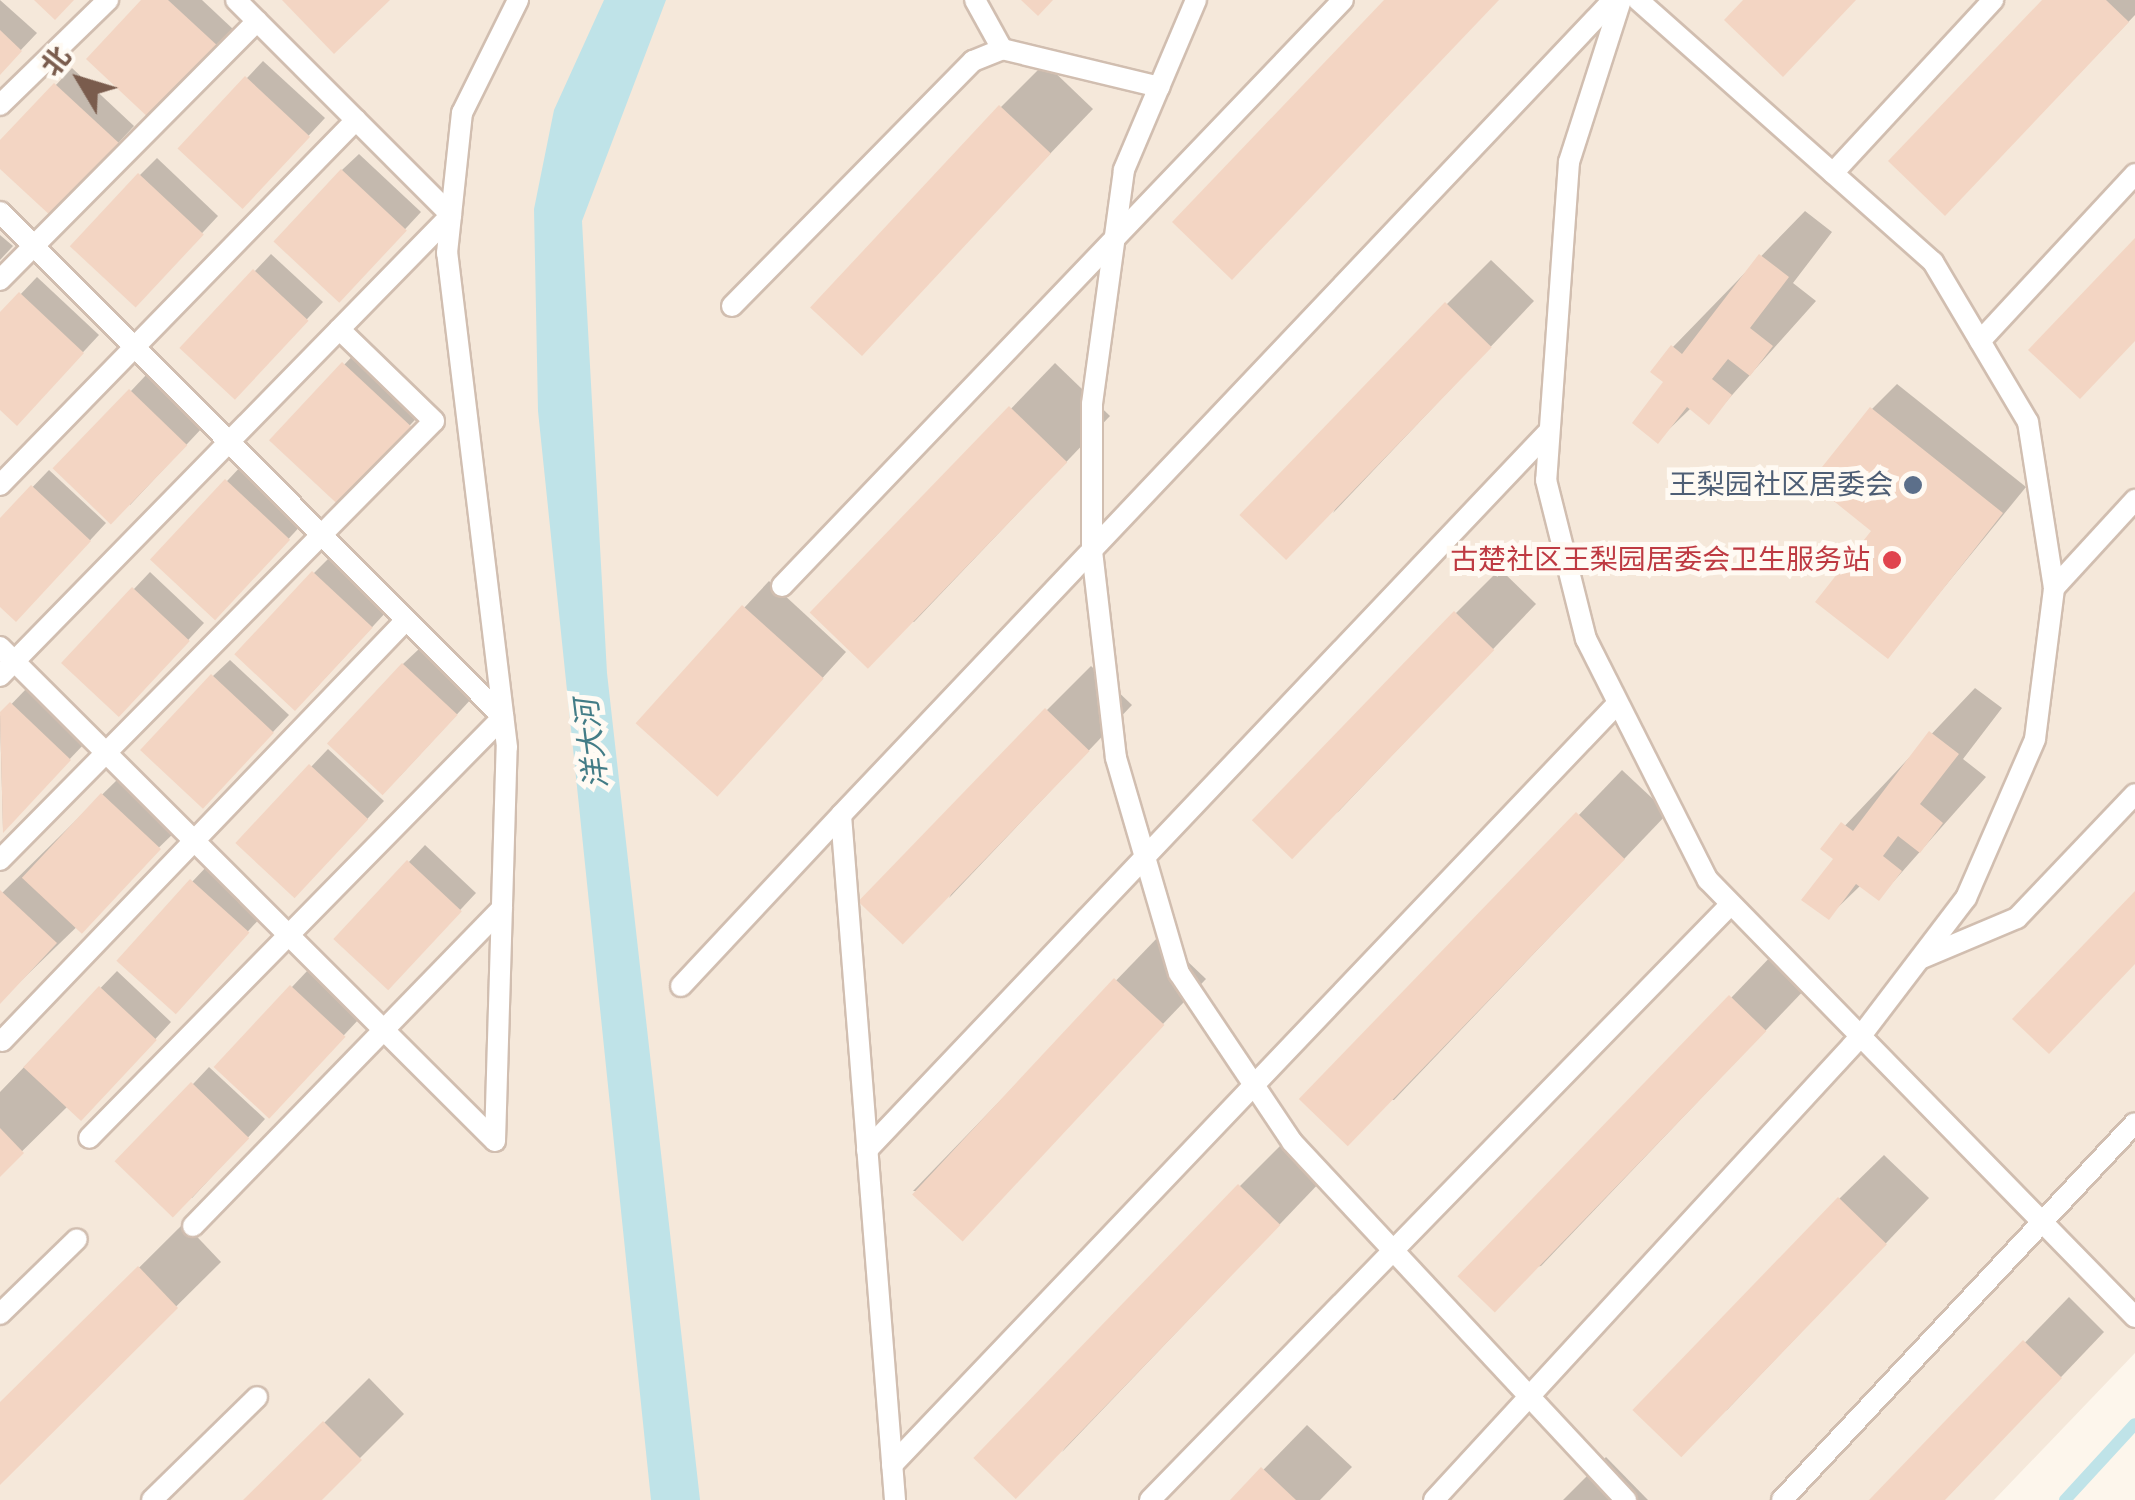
<!DOCTYPE html>
<html>
<head>
<meta charset="utf-8">
<style>
	body { margin:0 }
	#map { position:relative; width:2135px; height:1500px; overflow:hidden; background:#fdf6ec; font-family:"Nunito Sans","Noto Sans SC",sans-serif }
	div>[style] { position:absolute }
	[style*='--x'] { left:calc(var(--x)*1px); top:calc(var(--y)*1px); width:calc(var(--w)*1px); rotate:calc(var(--a)*1deg) }
	.residential>* { inset:0; background:#f5e8da }
	.water>* { inset:0; background:#bfe3e8 }
	.shadow>* { inset:0; background:#0003 }
	.stream>* { height:12px; margin:-6px; padding:0 6px; transform-origin:6px; border-radius:6px; background:#bfe3e8 }
	.building>* { inset:0; background:#f3d5c3; transform-origin:0 0 }
	.roads { filter:drop-shadow(2px 0 #d1beb0) drop-shadow(-2px 0 #d1beb0) drop-shadow(0 2px #d1beb0) drop-shadow(0 -2px #d1beb0) }
	.service>* { height:20px; margin:-10px; padding:0 10px; transform-origin:10px; border-radius:10px; background:#fff }
	.dots>* { width:28px; height:28px; translate:-50% -50%; box-sizing:border-box; border:5px solid #fffaf3; border-radius:50% }
	span { translate:-50% -50%; white-space:nowrap; text-align:center; line-height:1.15; -webkit-text-stroke:10px #fffaf3; paint-order:stroke }
	.service-label { font-size:28px; color:#4e5e75 }
	.right { translate:-100% -50%; text-align:right }
	.health-label { font-size:28px; color:#be3a42 }
	.water-label { font-size:30px; color:#437c86; font-style:italic }
	.north { position:absolute; left:30px; top:30px; width:100px; height:100px; -webkit-text-stroke:8px #fffaf3; paint-order:stroke; rotate:308deg; font-size:28px; font-weight:700; line-height:40px; text-align:center; color:#7a5c4d }
	.north::after { content:''; display:block; margin:auto; width:35px; height:45px; background:#7a5c4d; clip-path:polygon(50% 0,100% 100%,50% 72%,0 100%) }
</style>
</head>
<body>
<div id="map">
	<div class="residential">
		<div style="clip-path:polygon(0 0,2135px 0,2135px 1353px,1994px 1500px,0 1500px)"></div>
	</div>
	<div class="water">
		<div style="clip-path:polygon(604px 0,666px 0,582px 221px,607px 673px,700px 1500px,651px 1500px,538px 411px,534px 209px,554px 110px)"></div>
	</div>
	<div class="shadow">
		<div style="clip-path:polygon(0 0,37px 33px,0 72px)"></div>
		<div style="clip-path:polygon(144px 0,202px 0,234px 30px,168px 101px)"></div>
		<div style="clip-path:polygon(2045px 0,2135px 0,2135px 15px,1989px 168px)"></div>
		<div style="clip-path:polygon(263px 61px,325px 118px,259px 189px,181px 148px)"></div>
		<div style="clip-path:polygon(1045px 63px,1093px 109px,904px 306px,1001px 107px)"></div>
		<div style="clip-path:polygon(72px 68px,134px 126px,68px 197px,0 165px,0 144px)"></div>
		<div style="clip-path:polygon(359px 154px,421px 212px,355px 283px,342px 170px)"></div>
		<div style="clip-path:polygon(157px 158px,218px 216px,152px 287px,140px 175px)"></div>
		<div style="clip-path:polygon(1805px 211px,1832px 232px,1793px 283px,1816px 301px,1709px 421px,1691px 408px,1658px 440px,1673px 347px)"></div>
		<div style="clip-path:polygon(0 235px,13px 246px,0 260px)"></div>
		<div style="clip-path:polygon(271px 254px,323px 302px,251px 379px,255px 271px)"></div>
		<div style="clip-path:polygon(1491px 260px,1534px 301px,1333px 513px,1447px 304px)"></div>
		<div style="clip-path:polygon(37px 277px,99px 335px,33px 406px,0 407px,0 316px)"></div>
		<div style="clip-path:polygon(361px 347px,426px 408px,355px 484px,273px 440px)"></div>
		<div style="clip-path:polygon(1055px 363px,1110px 416px,914px 622px,814px 613px)"></div>
		<div style="clip-path:polygon(147px 374px,203px 427px,130px 505px,131px 391px)"></div>
		<div style="clip-path:polygon(1897px 384px,2026px 487px,1888px 656px,1872px 409px)"></div>
		<div style="clip-path:polygon(243px 464px,305px 521px,232px 600px,154px 559px)"></div>
		<div style="clip-path:polygon(49px 470px,106px 523px,33px 602px,0 603px,0 521px)"></div>
		<div style="clip-path:polygon(330px 557px,388px 610px,312px 692px,314px 573px)"></div>
		<div style="clip-path:polygon(1500px 569px,1536px 604px,1337px 813px,1456px 613px)"></div>
		<div style="clip-path:polygon(150px 572px,204px 623px,135px 697px,134px 589px)"></div>
		<div style="clip-path:polygon(769px 581px,846px 652px,741px 768px,638px 722px)"></div>
		<div style="clip-path:polygon(420px 648px,473px 697px,400px 776px,403px 664px)"></div>
		<div style="clip-path:polygon(230px 660px,289px 715px,219px 789px,213px 676px)"></div>
		<div style="clip-path:polygon(1091px 666px,1132px 705px,949px 898px,1047px 710px)"></div>
		<div style="clip-path:polygon(28px 687px,86px 742px,3px 829px,0 716px)"></div>
		<div style="clip-path:polygon(1975px 688px,2002px 708px,1963px 759px,1986px 777px,1879px 898px,1861px 885px,1828px 917px,1837px 859px,1823px 849px)"></div>
		<div style="clip-path:polygon(328px 749px,384px 801px,312px 878px,239px 843px)"></div>
		<div style="clip-path:polygon(1622px 770px,1668px 813px,1394px 1100px,1305px 1101px)"></div>
		<div style="clip-path:polygon(119px 778px,176px 831px,0 1001px,0 895px)"></div>
		<div style="clip-path:polygon(425px 845px,476px 893px,404px 970px,336px 939px)"></div>
		<div style="clip-path:polygon(209px 864px,263px 915px,190px 994px,118px 960px)"></div>
		<div style="clip-path:polygon(1160px 935px,1206px 979px,1003px 1191px,913px 1191px)"></div>
		<div style="clip-path:polygon(1775px 952px,1809px 985px,1541px 1266px,1463px 1278px)"></div>
		<div style="clip-path:polygon(308px 970px,360px 1018px,285px 1098px,292px 987px)"></div>
		<div style="clip-path:polygon(117px 971px,171px 1022px,97px 1102px,68px 1106px,0 1173px,0 1092px)"></div>
		<div style="clip-path:polygon(209px 1067px,265px 1119px,192px 1198px,119px 1163px)"></div>
		<div style="clip-path:polygon(1284px 1142px,1323px 1179px,1062px 1452px,1240px 1186px)"></div>
		<div style="clip-path:polygon(1884px 1155px,1929px 1198px,1726px 1411px,1839px 1199px)"></div>
		<div style="clip-path:polygon(184px 1223px,221px 1262px,0 1481px,0 1406px)"></div>
		<div style="clip-path:polygon(2069px 1297px,2104px 1332px,1944px 1500px,1873px 1500px)"></div>
		<div style="clip-path:polygon(369px 1378px,404px 1414px,318px 1500px,247px 1500px)"></div>
		<div style="clip-path:polygon(1307px 1425px,1352px 1467px,1320px 1500px,1234px 1500px)"></div>
		<div style="clip-path:polygon(1606px 1457px,1648px 1500px,1563px 1500px)"></div>
	</div>
	<div class="stream">
		<div style="--x:2065;--y:1500;--w:103;--a:-47.4"></div>
	</div>
	<div class="building">
		<div style="clip-path:polygon(34px 0,74px 0,55px 20px)"></div>
		<div style="clip-path:polygon(141px 0,168px 0,220px 48px,152px 121px,86px 59px)"></div>
		<div style="clip-path:polygon(282px 0,390px 0,334px 54px)"></div>
		<div style="clip-path:polygon(1021px 0,1053px 0,1038px 16px)"></div>
		<div style="clip-path:polygon(1384px 0,1499px 0,1232px 280px,1172px 222px)"></div>
		<div style="clip-path:polygon(1743px 0,1856px 0,1783px 77px,1724px 20px)"></div>
		<div style="clip-path:polygon(2042px 0,2106px 0,2129px 22px,1945px 216px,1888px 161px)"></div>
		<div style="clip-path:polygon(0 30px,22px 51px,0 75px)"></div>
		<div style="left:245px;top:76px;width:89px;height:99px;rotate:43deg"></div>
		<div style="clip-path:polygon(54px 83px,120px 144px,52px 217px,0 169px,0 140px)"></div>
		<div style="left:999px;top:105px;width:71px;height:277px;rotate:43deg"></div>
		<div style="left:341px;top:169px;width:90px;height:99px;rotate:43deg"></div>
		<div style="left:138px;top:173px;width:90px;height:100px;rotate:43deg"></div>
		<div style="clip-path:polygon(2135px 238px,2135px 341px,2080px 399px,2028px 350px)"></div>
		<div style="clip-path:polygon(1759px 254px,1789px 277px,1750px 328px,1773px 346px,1750px 376px,1728px 359px,1712px 379px,1732px 395px,1709px 425px,1687px 407px,1658px 444px,1632px 423px,1663px 382px,1650px 372px,1671px 345px,1682px 354px)"></div>
		<div style="left:253px;top:269px;width:76px;height:108px;rotate:43deg"></div>
		<div style="clip-path:polygon(19px 292px,84px 353px,17px 426px,0 410px,0 312px)"></div>
		<div style="left:1445px;top:302px;width:65px;height:296px;rotate:44deg"></div>
		<div style="left:342px;top:362px;width:95px;height:107px;rotate:43deg"></div>
		<div style="left:129px;top:389px;width:81px;height:110px;rotate:44deg"></div>
		<div style="left:1009px;top:406px;width:81px;height:287px;rotate:44deg"></div>
		<div style="clip-path:polygon(1870px 407px,2003px 513px,1888px 659px,1815px 602px,1871px 531px,1810px 482px)"></div>
		<div style="left:225px;top:479px;width:89px;height:110px;rotate:43deg"></div>
		<div style="clip-path:polygon(31px 485px,91px 541px,16px 622px,0 607px,0 518px)"></div>
		<div style="left:312px;top:571px;width:83px;height:114px;rotate:43deg"></div>
		<div style="left:132px;top:587px;width:79px;height:104px;rotate:43deg"></div>
		<div style="left:742px;top:605px;width:110px;height:159px;rotate:42deg"></div>
		<div style="left:1454px;top:611px;width:56px;height:291px;rotate:44deg"></div>
		<div style="left:402px;top:663px;width:76px;height:110px;rotate:43deg"></div>
		<div style="left:211px;top:674px;width:86px;height:104px;rotate:43deg"></div>
		<div style="clip-path:polygon(10px 702px,71px 760px,3px 833px,0 712px)"></div>
		<div style="left:1045px;top:708px;width:62px;height:269px;rotate:44deg"></div>
		<div style="clip-path:polygon(1929px 731px,1959px 754px,1920px 804px,1943px 823px,1920px 853px,1898px 836px,1883px 856px,1902px 871px,1879px 901px,1856px 884px,1829px 920px,1801px 900px,1833px 859px,1820px 849px,1841px 822px,1853px 831px)"></div>
		<div style="left:309px;top:764px;width:81px;height:108px;rotate:43deg"></div>
		<div style="left:101px;top:793px;width:82px;height:116px;rotate:43deg"></div>
		<div style="left:1576px;top:812px;width:68px;height:399px;rotate:44deg"></div>
		<div style="left:407px;top:860px;width:75px;height:108px;rotate:43deg"></div>
		<div style="left:190px;top:879px;width:80px;height:110px;rotate:42deg"></div>
		<div style="clip-path:polygon(0 890px,57px 943px,0 1004px)"></div>
		<div style="clip-path:polygon(2135px 891px,2135px 964px,2049px 1054px,2012px 1019px)"></div>
		<div style="left:1114px;top:978px;width:69px;height:296px;rotate:43deg"></div>
		<div style="left:290px;top:985px;width:76px;height:112px;rotate:43deg"></div>
		<div style="left:99px;top:986px;width:79px;height:111px;rotate:43deg"></div>
		<div style="left:1729px;top:995px;width:52px;height:391px;rotate:44deg"></div>
		<div style="left:191px;top:1082px;width:81px;height:110px;rotate:44deg"></div>
		<div style="clip-path:polygon(0 1128px,24px 1153px,0 1177px)"></div>
		<div style="left:1238px;top:1184px;width:59px;height:381px;rotate:44deg"></div>
		<div style="left:1838px;top:1197px;width:68px;height:296px;rotate:44deg"></div>
		<div style="clip-path:polygon(138px 1266px,178px 1308px,0 1485px,0 1402px)"></div>
		<div style="clip-path:polygon(2023px 1340px,2062px 1378px,1945px 1500px,1869px 1500px)"></div>
		<div style="clip-path:polygon(323px 1421px,362px 1460px,322px 1500px,243px 1500px)"></div>
		<div style="clip-path:polygon(1261px 1467px,1296px 1500px,1230px 1500px)"></div>
	</div>
	<div class="roads">
		<div class="service">
			<div style="--x:975;--y:0;--w:56;--a:61.1"></div>
			<div style="--x:1196;--y:0;--w:185;--a:113"></div>
			<div style="--x:1124;--y:170;--w:236;--a:97.8"></div>
			<div style="--x:1092;--y:404;--w:147;--a:90"></div>
			<div style="--x:1092;--y:551;--w:208;--a:83.4"></div>
			<div style="--x:1116;--y:758;--w:224;--a:73.7"></div>
			<div style="--x:1179;--y:973;--w:203;--a:56.2"></div>
			<div style="--x:1292;--y:1142;--w:490;--a:47"></div>
			<div style="--x:1621;--y:0;--w:170;--a:107.8"></div>
			<div style="--x:1569;--y:162;--w:319;--a:94.1"></div>
			<div style="--x:1546;--y:480;--w:164;--a:75.9"></div>
			<div style="--x:1586;--y:639;--w:270;--a:63.2"></div>
			<div style="--x:1708;--y:880;--w:611;--a:45.66"></div>
			<div style="--x:0;--y:105;--w:151;--a:-44.2"></div>
			<div style="--x:1833;--y:173;--w:236;--a:-47.2"></div>
			<div style="--x:0;--y:212;--w:713;--a:45.11"></div>
			<div style="--x:503;--y:717;--w:590;--a:134.52"></div>
			<div style="--x:0;--y:280;--w:365;--a:-45.2"></div>
			<div style="--x:732;--y:306;--w:344;--a:-45.5"></div>
			<div style="--x:973;--y:61;--w:31;--a:-22"></div>
			<div style="--x:1002;--y:49;--w:162;--a:13.6"></div>
			<div style="--x:1980;--y:341;--w:228;--a:-47.1"></div>
			<div style="--x:0;--y:485;--w:510;--a:-45.72"></div>
			<div style="--x:782;--y:586;--w:811;--a:-46.25"></div>
			<div style="--x:2054;--y:588;--w:120;--a:-47.4"></div>
			<div style="--x:0;--y:647;--w:699;--a:44.94"></div>
			<div style="--x:495;--y:1141;--w:394;--a:-88.3"></div>
			<div style="--x:507;--y:747;--w:498;--a:-96.9"></div>
			<div style="--x:447;--y:253;--w:141;--a:-83.9"></div>
			<div style="--x:462;--y:113;--w:126;--a:-63.6"></div>
			<div style="--x:0;--y:676;--w:645;--a:-45.63"></div>
			<div style="--x:451;--y:215;--w:304;--a:-135"></div>
			<div style="--x:0;--y:860;--w:617;--a:-45.33"></div>
			<div style="--x:434;--y:421;--w:132;--a:-135.9"></div>
			<div style="--x:1922;--y:958;--w:103;--a:-22.8"></div>
			<div style="--x:2017;--y:918;--w:171;--a:-46.4"></div>
			<div style="--x:681;--y:986;--w:234;--a:-46.9"></div>
			<div style="--x:2;--y:1041;--w:583;--a:-46.18"></div>
			<div style="--x:867;--y:1150;--w:991;--a:-46.51"></div>
			<div style="--x:193;--y:1226;--w:443;--a:-45.8"></div>
			<div style="--x:0;--y:1314;--w:107;--a:-44.2"></div>
			<div style="--x:892;--y:1465;--w:1052;--a:-46.39"></div>
			<div style="--x:152;--y:1500;--w:147;--a:-44.4"></div>
			<div style="--x:895;--y:1500;--w:687;--a:-94.51"></div>
			<div style="--x:841;--y:815;--w:1123;--a:-46.55"></div>
			<div style="--x:1150;--y:1500;--w:832;--a:-45.73"></div>
			<div style="--x:1434;--y:1500;--w:629;--a:-47.38"></div>
			<div style="--x:1860;--y:1037;--w:175;--a:-52.7"></div>
			<div style="--x:1966;--y:898;--w:173;--a:-66.5"></div>
			<div style="--x:2035;--y:739;--w:152;--a:-82.8"></div>
			<div style="--x:2054;--y:588;--w:168;--a:-98.9"></div>
			<div style="--x:2028;--y:422;--w:186;--a:-120.7"></div>
			<div style="--x:1933;--y:262;--w:395;--a:-138.4"></div>
			<div style="--x:1782;--y:1500;--w:516;--a:-46.88"></div>
		</div>
	</div>
	<div class="dots">
		<div style="left:1913px;top:485px;background:#5c6f8a"></div>
		<div style="left:1892px;top:560px;background:#e0444e"></div>
	</div>
	<div class="service-label">
		<span class="right" style="left:1893px;top:485px">王梨园社区居委会</span>
	</div>
	<div class="health-label">
		<span class="right" style="left:1870px;top:560px">古楚社区王梨园居委会卫生服务站</span>
	</div>
	<div class="water-label">
		<span style="left:593px;top:744px;rotate:-97deg">洋大河</span>
	</div>
	<div class="north">北</div>
</div>
</body>
</html>
